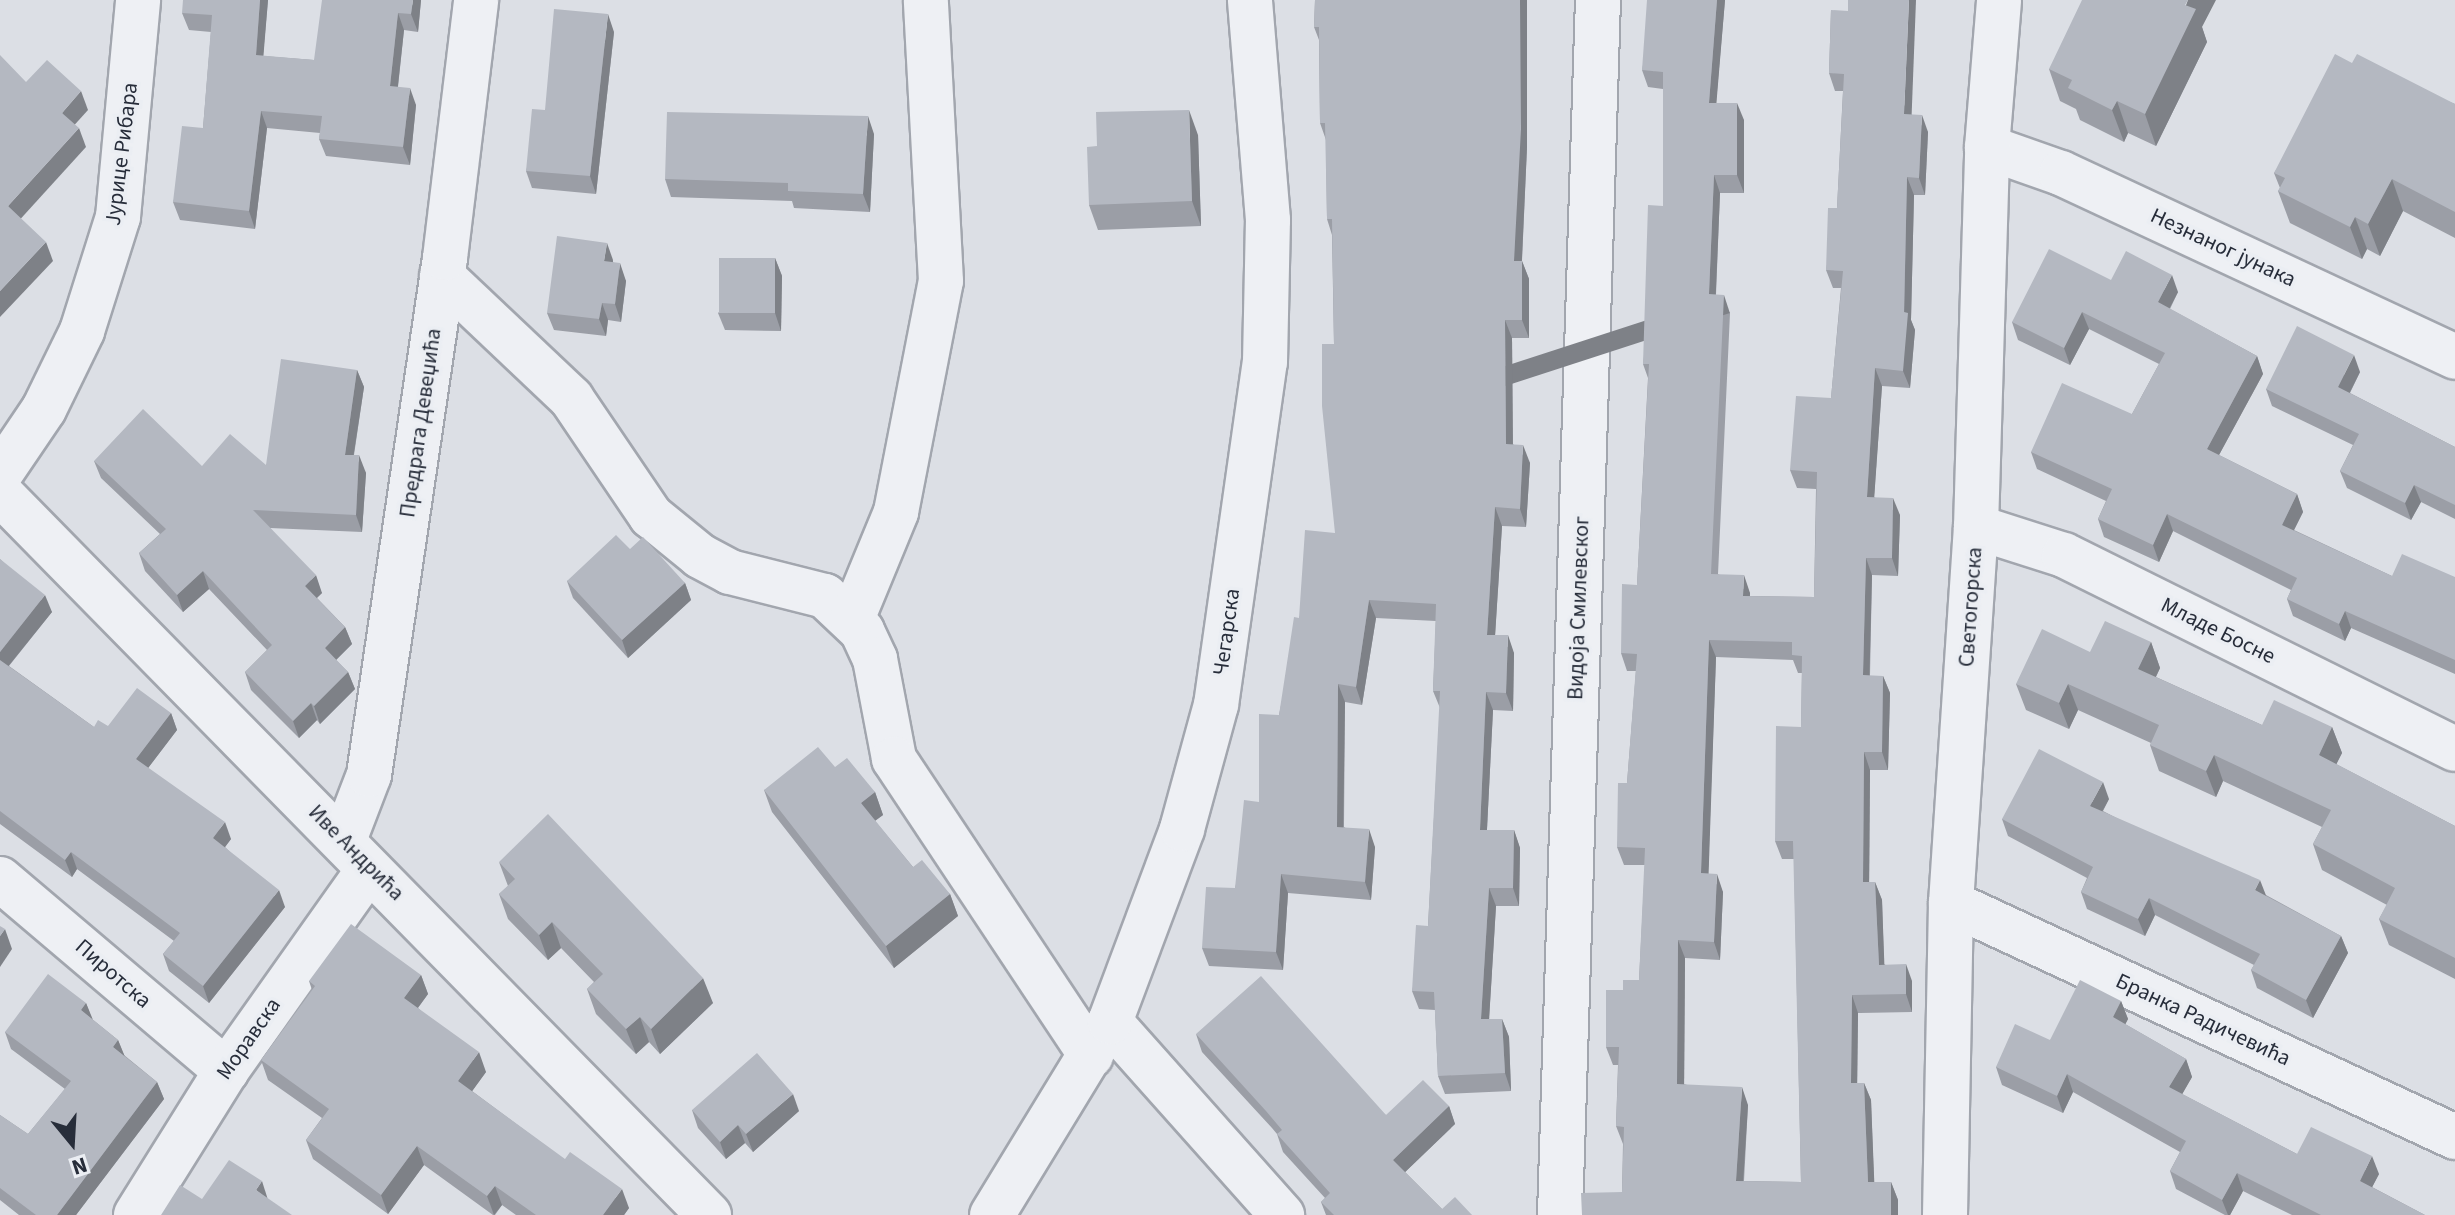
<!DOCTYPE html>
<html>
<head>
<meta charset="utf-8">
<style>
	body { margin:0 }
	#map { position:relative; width:2455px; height:1215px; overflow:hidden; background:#dcdfe5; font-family:"Source Sans 3",sans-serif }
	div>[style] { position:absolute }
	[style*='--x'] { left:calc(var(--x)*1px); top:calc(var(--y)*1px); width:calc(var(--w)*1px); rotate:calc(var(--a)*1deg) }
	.roads { filter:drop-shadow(2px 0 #a2a6ae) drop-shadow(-2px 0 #a2a6ae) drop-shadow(0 2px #a2a6ae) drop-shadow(0 -2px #a2a6ae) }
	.minor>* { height:44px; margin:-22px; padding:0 22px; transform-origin:22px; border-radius:22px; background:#eef0f4 }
	.wall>* { inset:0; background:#9b9ea6 }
	.shaded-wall>* { inset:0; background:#7e8187; transform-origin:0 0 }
	.building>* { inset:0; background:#b4b8c1; transform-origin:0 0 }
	span { translate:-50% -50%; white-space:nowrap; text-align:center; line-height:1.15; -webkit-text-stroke:7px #ebeef3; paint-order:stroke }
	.street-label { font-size:22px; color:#272d3a }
	.north { position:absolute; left:32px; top:1103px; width:80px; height:80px; -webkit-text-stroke:6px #ebeef3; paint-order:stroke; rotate:162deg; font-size:22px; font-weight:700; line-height:32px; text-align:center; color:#272d3a }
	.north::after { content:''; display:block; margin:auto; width:28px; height:36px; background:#272d3a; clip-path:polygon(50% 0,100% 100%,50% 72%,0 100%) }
</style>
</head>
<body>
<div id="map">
	<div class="roads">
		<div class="minor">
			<div style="--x:1987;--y:147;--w:78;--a:19.4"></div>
			<div style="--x:2061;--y:173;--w:435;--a:25"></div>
			<div style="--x:442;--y:276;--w:178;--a:43.4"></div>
			<div style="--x:571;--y:398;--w:143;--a:55.9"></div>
			<div style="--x:651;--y:516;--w:63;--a:39.2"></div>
			<div style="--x:700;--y:556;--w:34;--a:28"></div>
			<div style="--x:730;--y:572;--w:98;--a:14.2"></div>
			<div style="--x:825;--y:596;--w:51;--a:43.4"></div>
			<div style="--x:862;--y:631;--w:31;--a:65"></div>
			<div style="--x:875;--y:659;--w:102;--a:79.2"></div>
			<div style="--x:894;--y:759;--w:356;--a:56.4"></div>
			<div style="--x:0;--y:474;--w:78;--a:-55.9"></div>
			<div style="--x:44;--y:409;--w:87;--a:-64"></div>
			<div style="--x:82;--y:331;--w:120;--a:-72.5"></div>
			<div style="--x:118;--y:217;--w:218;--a:-84.7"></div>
			<div style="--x:0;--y:493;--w:1012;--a:45.52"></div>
			<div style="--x:1976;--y:527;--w:92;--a:17.7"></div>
			<div style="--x:2064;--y:555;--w:436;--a:26.4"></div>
			<div style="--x:852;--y:619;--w:116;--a:-67.6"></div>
			<div style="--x:896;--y:512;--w:235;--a:-79"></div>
			<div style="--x:941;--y:281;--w:281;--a:-93.1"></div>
			<div style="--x:344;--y:840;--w:70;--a:-69"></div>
			<div style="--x:369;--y:775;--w:523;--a:-81.64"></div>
			<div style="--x:445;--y:258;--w:260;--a:-83.1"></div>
			<div style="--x:0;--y:879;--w:297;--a:40.3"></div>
			<div style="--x:1951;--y:903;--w:556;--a:24.9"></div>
			<div style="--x:1110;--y:1022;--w:259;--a:48.3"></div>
			<div style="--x:136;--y:1215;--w:170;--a:-58"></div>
			<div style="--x:226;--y:1071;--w:247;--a:-54.7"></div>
			<div style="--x:992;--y:1215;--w:226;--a:-58.6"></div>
			<div style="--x:1110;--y:1022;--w:206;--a:-69.5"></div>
			<div style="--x:1182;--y:829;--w:129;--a:-74.7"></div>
			<div style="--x:1216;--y:705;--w:346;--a:-81.9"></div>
			<div style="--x:1265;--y:362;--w:142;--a:-88.8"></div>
			<div style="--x:1268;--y:220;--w:221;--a:-94.7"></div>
			<div style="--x:1560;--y:1215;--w:1216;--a:-88.21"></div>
			<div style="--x:1945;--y:1215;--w:312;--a:-88.9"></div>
			<div style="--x:1951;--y:903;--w:377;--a:-86.2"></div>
			<div style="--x:1976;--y:527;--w:380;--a:-88.3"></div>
			<div style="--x:1987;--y:147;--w:147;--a:-85.3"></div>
		</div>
	</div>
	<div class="wall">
		<div style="clip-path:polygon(268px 0,263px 56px,314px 60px,421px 0,418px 32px,404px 30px,398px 87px,416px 105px,410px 165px,326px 156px,319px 139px,320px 133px,267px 128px,255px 229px,180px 220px,173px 202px,203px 128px,211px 32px,189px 30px,182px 13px)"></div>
		<div style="clip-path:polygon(1315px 0,1527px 147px,1522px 261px,1529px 279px,1529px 338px,1512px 338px,1513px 444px,1530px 463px,1526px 527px,1502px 526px,1495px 635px,1514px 653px,1513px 711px,1493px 710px,1487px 830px,1514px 830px,1520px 848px,1519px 906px,1496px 906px,1489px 1019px,1502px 1019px,1509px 1037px,1511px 1091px,1445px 1094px,1438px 1076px,1435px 1010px,1419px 1009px,1412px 991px,1428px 926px,1440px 708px,1433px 691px,1436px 621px,1376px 618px,1362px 705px,1345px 702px,1344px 827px,1375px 847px,1371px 900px,1288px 893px,1283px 970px,1209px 966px,1202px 948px,1235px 888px,1259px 802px,1279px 715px,1299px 618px,1335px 533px,1334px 344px,1332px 235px,1327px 219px,1326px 140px,1320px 123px,1319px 40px,1314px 27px)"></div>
		<div style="clip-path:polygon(evenodd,1656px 0,1725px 0,1716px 103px,1744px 120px,1744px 193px,1720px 193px,1716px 295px,1730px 313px,1718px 574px,1750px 593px,1750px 596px,1814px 597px,1816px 489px,1797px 488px,1790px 470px,1831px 398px,1841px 288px,1833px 288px,1826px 270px,1837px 208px,1843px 91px,1835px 91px,1829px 73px,1831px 10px,1911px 114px,1928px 132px,1925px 195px,1914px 195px,1911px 320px,1915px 330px,1910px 388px,1882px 386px,1874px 497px,1900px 515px,1898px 576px,1872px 575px,1870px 676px,1883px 676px,1890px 693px,1888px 770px,1870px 770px,1869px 882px,1875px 882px,1882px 900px,1884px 964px,1912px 981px,1912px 1012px,1858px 1013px,1857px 1083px,1864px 1083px,1871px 1100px,1874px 1182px,1891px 1182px,1898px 1200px,1622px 1192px,1623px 1144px,1616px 1126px,1618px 1065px,1613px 1065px,1606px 1047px,1623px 990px,1639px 980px,1645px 865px,1624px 865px,1617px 847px,1627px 783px,1636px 671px,1627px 671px,1621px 653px,1637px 585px,1648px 378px,1643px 364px,1663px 206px,1663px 89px,1648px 87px,1642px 70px,1656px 0,1716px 657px,1793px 660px,1798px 673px,1802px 673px,1801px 727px,1775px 841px,1782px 859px,1794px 859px,1801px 1182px,1744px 1181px,1748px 1105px,1684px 1084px,1685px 958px,1720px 960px,1723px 892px,1708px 874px,1716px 657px)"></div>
		<div style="clip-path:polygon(2202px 27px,2207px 42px,2156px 146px,2128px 133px,2124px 142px,2080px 120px,2076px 109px,2060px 101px,2049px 69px)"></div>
		<div style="clip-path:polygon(614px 32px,596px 194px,532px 188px,526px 171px,545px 110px)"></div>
		<div style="clip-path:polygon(2352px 63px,2455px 104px,2455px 238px,2403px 211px,2380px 256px,2367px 249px,2362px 259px,2290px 223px,2278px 191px,2280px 188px,2274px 173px)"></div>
		<div style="clip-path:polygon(874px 134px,870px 212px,794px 208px,792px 201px,671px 197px,665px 179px)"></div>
		<div style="clip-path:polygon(1198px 135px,1201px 226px,1098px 230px,1089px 205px)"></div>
		<div style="clip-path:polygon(775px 258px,782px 276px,781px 331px,725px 330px,718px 313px)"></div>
		<div style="clip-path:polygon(613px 260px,613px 262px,626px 281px,621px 322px,608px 320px,606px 336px,554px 330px,547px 313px)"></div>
		<div style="clip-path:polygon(2111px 280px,2178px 292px,2170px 309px,2257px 356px,2263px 374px,2219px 455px,2297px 494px,2303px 512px,2294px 530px,2392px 576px,2455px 577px,2455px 674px,2351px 628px,2345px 641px,2293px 616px,2287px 599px,2291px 590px,2173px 531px,2159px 562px,2104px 537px,2098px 519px,2106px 501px,2037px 469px,2031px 452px,2132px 414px,2159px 364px,2089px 329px,2070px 365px,2018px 340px,2012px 322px)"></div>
		<div style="clip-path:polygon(357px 370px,364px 387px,354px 455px,366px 473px,362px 532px,270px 528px,322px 593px,317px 598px,345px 627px,352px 644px,336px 660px,348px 672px,355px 689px,320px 724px,317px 720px,299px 738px,251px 690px,245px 672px,267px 650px,209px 589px,183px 612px,145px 571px,139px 553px,160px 534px,101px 478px,94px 461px,202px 466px,266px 465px)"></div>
		<div style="clip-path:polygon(2360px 372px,2350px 393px,2455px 447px,2455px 519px,2421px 502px,2411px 520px,2347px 488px,2340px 471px,2353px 445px,2272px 406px,2266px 389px)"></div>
		<div style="clip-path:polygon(630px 549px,685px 583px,691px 600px,628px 658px,573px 598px,567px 581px)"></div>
		<div style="clip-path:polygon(0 559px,52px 612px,9px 666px,94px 727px,108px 726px,171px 713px,177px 730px,148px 768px,231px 839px,225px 847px,285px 907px,209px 1003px,169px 971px,163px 954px,174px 941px,77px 869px,72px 877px,0 824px)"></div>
		<div style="clip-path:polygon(2151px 642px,2160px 668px,2156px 677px,2262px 725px,2332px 727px,2342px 753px,2336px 764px,2455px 826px,2455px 979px,2389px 945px,2379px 919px,2387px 905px,2322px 870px,2313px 844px,2322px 827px,2223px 781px,2216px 797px,2159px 771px,2150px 745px,2151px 743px,2078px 710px,2069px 729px,2026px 710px,2016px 684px,2090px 652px)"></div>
		<div style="clip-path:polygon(835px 767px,875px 792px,883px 815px,875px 821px,913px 867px,950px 894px,958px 916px,894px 968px,772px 812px,764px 790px)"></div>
		<div style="clip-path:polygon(2109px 799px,2103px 811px,2266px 895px,2341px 936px,2348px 953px,2313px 1018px,2257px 988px,2251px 970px,2254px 965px,2155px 915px,2145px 936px,2087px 909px,2081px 892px,2087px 878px,2008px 836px,2002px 819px)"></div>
		<div style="clip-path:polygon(499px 862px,713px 1003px,660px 1054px,649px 1042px,636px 1054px,596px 1014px,587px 989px,594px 982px,561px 948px,548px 960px,508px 919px,499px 894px,508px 886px)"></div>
		<div style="clip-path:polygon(421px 975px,428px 994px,418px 1008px,486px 1072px,472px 1091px,629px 1208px,624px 1215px,516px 1215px,502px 1205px,495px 1215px,493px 1215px,424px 1165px,388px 1214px,313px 1159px,306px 1140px,322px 1118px,268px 1080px,261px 1060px,312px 990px,309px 981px)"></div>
		<div style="clip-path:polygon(2121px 1001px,2128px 1019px,2125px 1024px,2186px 1059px,2192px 1077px,2182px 1094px,2297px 1154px,2379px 1174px,2372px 1187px,2425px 1215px,2292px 1215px,2243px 1191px,2230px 1215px,2225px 1215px,2176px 1189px,2170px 1171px,2180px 1152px,2073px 1092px,2063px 1113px,2002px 1085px,1996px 1067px,2050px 1040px)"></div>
		<div style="clip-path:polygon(86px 1003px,92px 1019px,118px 1040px,124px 1055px,157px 1082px,164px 1099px,76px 1215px,19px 1215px,0 1200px,0 1115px,28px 1134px,65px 1089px,11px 1049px,5px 1032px)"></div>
		<div style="clip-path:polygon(1196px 1034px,1386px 1115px,1449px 1106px,1455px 1124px,1405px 1172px,1442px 1209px,1472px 1215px,1326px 1215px,1321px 1202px,1325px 1198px,1283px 1152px,1277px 1134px,1272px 1128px,1202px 1052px)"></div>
		<div style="clip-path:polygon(692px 1110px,799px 1111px,753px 1152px,745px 1143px,726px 1159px,698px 1128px)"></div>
	</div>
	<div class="shaded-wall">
		<div style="clip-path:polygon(260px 0,268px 0,262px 73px,256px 55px)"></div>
		<div style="clip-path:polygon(413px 0,421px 0,418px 32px,411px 14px)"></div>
		<div style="clip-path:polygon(1520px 0,1527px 0,1527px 147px,1521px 279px,1514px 261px)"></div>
		<div style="clip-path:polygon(1717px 0,1725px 0,1715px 120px,1709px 103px)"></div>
		<div style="clip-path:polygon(1909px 0,1916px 0,1911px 131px,1904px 114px)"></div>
		<div style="clip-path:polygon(2188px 0,2216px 0,2202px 27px,2207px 42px,2156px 146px,2145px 114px)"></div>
		<div style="clip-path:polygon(398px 13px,404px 30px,396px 103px,390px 86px)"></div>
		<div style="clip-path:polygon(608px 14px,614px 32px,596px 194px,590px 176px)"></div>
		<div style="clip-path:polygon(410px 88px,416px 105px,410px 165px,403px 147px)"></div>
		<div style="clip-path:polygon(81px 91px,88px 110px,69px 131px,62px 113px)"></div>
		<div style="clip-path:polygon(2117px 101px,2128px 133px,2124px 142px,2112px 110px)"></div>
		<div style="clip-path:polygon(1737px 103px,1744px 120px,1744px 193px,1737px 175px)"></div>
		<div style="clip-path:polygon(1189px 110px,1198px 135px,1201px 226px,1192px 201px)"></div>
		<div style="clip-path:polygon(261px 111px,267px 128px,255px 229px,249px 211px)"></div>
		<div style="clip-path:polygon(1922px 115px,1928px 132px,1925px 195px,1919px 178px)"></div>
		<div style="clip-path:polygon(868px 116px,874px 134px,870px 212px,863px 194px)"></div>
		<div style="clip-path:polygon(79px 128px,86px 147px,15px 225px,8px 206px)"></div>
		<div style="clip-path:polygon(1714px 175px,1720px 193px,1715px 312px,1709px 294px)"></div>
		<div style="clip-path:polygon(1907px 177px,1914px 195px,1911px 320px,1915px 330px,1910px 388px,1903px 371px)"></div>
		<div style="clip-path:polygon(2392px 179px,2403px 211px,2380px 256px,2368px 224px)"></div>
		<div style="clip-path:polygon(2355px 217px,2367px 249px,2362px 259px,2350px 227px)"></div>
		<div style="clip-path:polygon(46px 242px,53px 261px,0 317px,0 291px)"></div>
		<div style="clip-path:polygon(607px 243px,613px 260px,611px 279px,604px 261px)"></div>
		<div style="clip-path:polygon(775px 258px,782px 276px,781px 331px,775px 313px)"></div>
		<div style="clip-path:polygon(1522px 261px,1529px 279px,1529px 338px,1522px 320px)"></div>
		<div style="clip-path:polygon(620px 263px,626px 281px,621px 322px,615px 304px)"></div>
		<div style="clip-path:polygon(2172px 275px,2178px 292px,2164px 319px,2158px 302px)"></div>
		<div style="left:1724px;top:295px;width:19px;height:279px;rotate:72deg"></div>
		<div style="clip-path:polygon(602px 303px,608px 320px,606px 336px,599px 319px)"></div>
		<div style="clip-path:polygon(2082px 312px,2089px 329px,2070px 365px,2064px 348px)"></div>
		<div style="clip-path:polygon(1505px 320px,1512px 338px,1513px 462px,1506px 444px)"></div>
		<div style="clip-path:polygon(2354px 355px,2360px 372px,2344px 404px,2338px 387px)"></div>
		<div style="clip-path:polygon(2257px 356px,2263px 374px,2213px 466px,2207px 449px)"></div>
		<div style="clip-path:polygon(1875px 368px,1882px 386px,1873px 515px,1867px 497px)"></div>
		<div style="clip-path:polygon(357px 370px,364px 387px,351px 472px,345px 455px)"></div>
		<div style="clip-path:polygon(1523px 445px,1530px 463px,1526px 527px,1520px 509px)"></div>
		<div style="clip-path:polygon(359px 455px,366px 473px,362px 532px,356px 515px)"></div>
		<div style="clip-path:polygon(2414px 485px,2421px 502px,2411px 520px,2405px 503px)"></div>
		<div style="clip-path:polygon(2297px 494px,2303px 512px,2288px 542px,2282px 525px)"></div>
		<div style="clip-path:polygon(1893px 498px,1900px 515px,1898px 576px,1892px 558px)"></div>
		<div style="clip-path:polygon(1495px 507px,1502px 526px,1494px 653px,1487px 635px)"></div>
		<div style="clip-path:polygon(2167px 514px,2173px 531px,2159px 562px,2153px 545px)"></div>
		<div style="clip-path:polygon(1866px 558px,1872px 575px,1869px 693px,1863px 675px)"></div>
		<div style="clip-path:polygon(203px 571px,209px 589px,183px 612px,177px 595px)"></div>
		<div style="clip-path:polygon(316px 575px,322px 593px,311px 603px,305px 586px)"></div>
		<div style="clip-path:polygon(1744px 575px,1750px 593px,1749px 613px,1743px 596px)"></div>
		<div style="clip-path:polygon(685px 583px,691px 600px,628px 658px,622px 640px)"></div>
		<div style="clip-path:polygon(45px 595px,52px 612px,2px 674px,0 667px,0 652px)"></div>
		<div style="clip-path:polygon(1369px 600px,1376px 618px,1362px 705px,1356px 687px)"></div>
		<div style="clip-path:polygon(2345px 611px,2351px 628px,2345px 641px,2339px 624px)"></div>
		<div style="clip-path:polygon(345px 627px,352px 644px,331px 665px,325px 648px)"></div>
		<div style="clip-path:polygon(1508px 635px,1514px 653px,1513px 711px,1506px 693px)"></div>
		<div style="clip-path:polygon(1709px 640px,1716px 657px,1708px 891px,1701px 873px)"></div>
		<div style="clip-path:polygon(2151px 642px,2160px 668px,2147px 695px,2138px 669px)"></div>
		<div style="clip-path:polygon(348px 672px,355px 689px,320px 724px,314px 706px)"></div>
		<div style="clip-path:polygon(1883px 676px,1890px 693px,1888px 770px,1882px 752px)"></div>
		<div style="clip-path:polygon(1338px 684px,1345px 702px,1343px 845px,1337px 827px)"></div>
		<div style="clip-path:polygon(2068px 684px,2078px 710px,2069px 729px,2059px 703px)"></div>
		<div style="clip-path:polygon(1486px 692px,1493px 710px,1486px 848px,1480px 830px)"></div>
		<div style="clip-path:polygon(311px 703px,317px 720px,299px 738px,293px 721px)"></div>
		<div style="clip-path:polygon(171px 713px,177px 730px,142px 776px,136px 759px)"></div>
		<div style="clip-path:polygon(2332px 727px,2342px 753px,2328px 781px,2319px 755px)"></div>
		<div style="clip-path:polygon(1864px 752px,1870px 770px,1869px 900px,1863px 882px)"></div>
		<div style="clip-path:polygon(2214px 755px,2223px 781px,2216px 797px,2206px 771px)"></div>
		<div style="clip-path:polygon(2103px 782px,2109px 799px,2096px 823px,2090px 806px)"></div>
		<div style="clip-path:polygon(875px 792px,883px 815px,869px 825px,861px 803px)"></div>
		<div style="clip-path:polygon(225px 822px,231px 839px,219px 855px,213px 838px)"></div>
		<div style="clip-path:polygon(1369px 829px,1375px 847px,1371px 900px,1365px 882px)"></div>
		<div style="clip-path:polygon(1514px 830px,1520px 848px,1519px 906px,1513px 888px)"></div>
		<div style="clip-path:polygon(71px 852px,77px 869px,72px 877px,65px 860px)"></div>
		<div style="clip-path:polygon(1281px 874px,1288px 893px,1283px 970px,1276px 952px)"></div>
		<div style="clip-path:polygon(1717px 874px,1723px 892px,1720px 960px,1714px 942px)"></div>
		<div style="clip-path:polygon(2260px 880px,2267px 898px,2255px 890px)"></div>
		<div style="clip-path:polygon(1875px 882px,1882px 900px,1885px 982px,1879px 965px)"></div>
		<div style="clip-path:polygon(1489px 888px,1496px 906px,1488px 1037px,1481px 1019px)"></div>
		<div style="clip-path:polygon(279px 890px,285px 907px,209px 1003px,203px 986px)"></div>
		<div style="clip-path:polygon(950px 894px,958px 916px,894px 968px,886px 946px)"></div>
		<div style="clip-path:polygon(2149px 898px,2155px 915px,2145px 936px,2138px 919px)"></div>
		<div style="clip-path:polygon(552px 922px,561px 948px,548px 960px,539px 935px)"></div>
		<div style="clip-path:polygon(5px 929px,12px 949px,0 967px,0 936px)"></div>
		<div style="clip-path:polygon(2341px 936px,2348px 953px,2313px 1018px,2306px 1000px)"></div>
		<div style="clip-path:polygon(1678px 940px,1685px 958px,1684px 1101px,1677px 1084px)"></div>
		<div style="clip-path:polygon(1906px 964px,1912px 981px,1912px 1012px,1906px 994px)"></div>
		<div style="clip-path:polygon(421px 975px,428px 994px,411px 1017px,404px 998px)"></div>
		<div style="clip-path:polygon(703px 978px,713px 1003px,660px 1054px,651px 1029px)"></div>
		<div style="clip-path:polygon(1852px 995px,1858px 1013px,1857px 1101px,1851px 1083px)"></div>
		<div style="clip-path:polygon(2121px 1001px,2128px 1019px,2120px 1035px,2113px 1017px)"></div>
		<div style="clip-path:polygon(86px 1003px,93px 1020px,81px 1010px)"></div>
		<div style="clip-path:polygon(640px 1017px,649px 1042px,636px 1054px,626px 1029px)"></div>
		<div style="clip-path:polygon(1502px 1019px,1509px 1037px,1511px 1091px,1505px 1073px)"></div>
		<div style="clip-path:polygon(118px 1040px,125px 1057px,113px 1047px)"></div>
		<div style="clip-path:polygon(479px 1052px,486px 1072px,465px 1101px,458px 1081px)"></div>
		<div style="clip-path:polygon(2186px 1059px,2192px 1077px,2176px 1105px,2169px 1087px)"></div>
		<div style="clip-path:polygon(2067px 1074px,2073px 1092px,2063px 1113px,2057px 1096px)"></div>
		<div style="clip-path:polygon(157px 1082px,164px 1099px,76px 1215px,57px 1215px)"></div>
		<div style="clip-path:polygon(1864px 1083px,1871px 1100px,1875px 1200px,1868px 1182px)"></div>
		<div style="clip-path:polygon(1742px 1087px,1748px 1105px,1742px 1199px,1736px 1181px)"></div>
		<div style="clip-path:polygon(793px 1094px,799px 1111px,753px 1152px,746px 1134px)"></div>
		<div style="clip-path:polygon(1449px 1106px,1455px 1124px,1400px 1177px,1393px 1160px)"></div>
		<div style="clip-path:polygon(738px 1125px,745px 1143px,726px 1159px,720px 1142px)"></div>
		<div style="clip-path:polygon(417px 1146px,424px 1165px,388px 1214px,381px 1195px)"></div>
		<div style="clip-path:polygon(2372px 1156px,2379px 1174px,2366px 1199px,2360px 1181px)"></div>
		<div style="clip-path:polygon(2237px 1173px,2243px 1191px,2230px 1215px,2228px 1215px,2222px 1200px)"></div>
		<div style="clip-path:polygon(262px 1181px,268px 1200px,256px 1190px)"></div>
		<div style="clip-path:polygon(1891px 1182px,1898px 1200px,1898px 1215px,1891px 1215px)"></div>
		<div style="clip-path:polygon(495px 1186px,502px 1205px,494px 1215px,487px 1196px)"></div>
		<div style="clip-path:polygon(622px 1189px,629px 1208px,624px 1215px,603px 1215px)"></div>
	</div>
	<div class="building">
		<div style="clip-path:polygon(183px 0,260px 0,256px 55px,314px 60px,322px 0,413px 0,411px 14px,398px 13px,390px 86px,410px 88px,403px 147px,319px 139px,322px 116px,261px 111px,249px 211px,173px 202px,182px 126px,203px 128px,212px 15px,182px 13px)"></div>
		<div style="clip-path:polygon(1315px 0,1520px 0,1521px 129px,1514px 261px,1522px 261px,1522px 320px,1505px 320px,1506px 444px,1523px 445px,1520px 509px,1495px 507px,1487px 635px,1508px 635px,1506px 693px,1486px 692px,1480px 830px,1514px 830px,1513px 888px,1489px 888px,1481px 1019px,1502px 1019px,1505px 1073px,1438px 1076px,1434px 992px,1412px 991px,1416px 925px,1428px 926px,1440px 691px,1433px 691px,1436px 604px,1369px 600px,1356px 687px,1338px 684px,1337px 827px,1369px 829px,1365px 882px,1281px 874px,1276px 952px,1202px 948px,1206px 887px,1235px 888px,1244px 800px,1259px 802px,1259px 714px,1279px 715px,1294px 617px,1299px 618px,1305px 530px,1335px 533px,1322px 406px,1322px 344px,1334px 344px,1332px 219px,1327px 219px,1325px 123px,1320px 123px,1319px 27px,1314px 27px)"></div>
		<div style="clip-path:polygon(evenodd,1647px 0,1717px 0,1709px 103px,1737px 103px,1737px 175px,1714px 175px,1709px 294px,1724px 295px,1711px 574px,1744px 575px,1743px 596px,1814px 597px,1817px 472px,1790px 470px,1796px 396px,1831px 398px,1843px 271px,1826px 270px,1828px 208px,1837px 208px,1844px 74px,1829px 73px,1831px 10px,1848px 11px,1848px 0,1909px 0,1904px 114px,1922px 115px,1919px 178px,1907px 177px,1904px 312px,1908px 313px,1903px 371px,1875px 368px,1867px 497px,1893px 498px,1892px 558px,1866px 558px,1863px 675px,1883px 676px,1882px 752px,1864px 752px,1863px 882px,1875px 882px,1879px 965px,1906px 964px,1906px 994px,1852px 995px,1851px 1083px,1864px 1083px,1868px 1182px,1891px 1182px,1891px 1215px,1582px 1215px,1581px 1193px,1622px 1192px,1624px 1127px,1616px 1126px,1619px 1047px,1606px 1047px,1606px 990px,1623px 990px,1623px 980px,1639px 980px,1645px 848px,1617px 847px,1618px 783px,1627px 783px,1637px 654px,1621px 653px,1622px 584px,1637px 585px,1649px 364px,1643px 364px,1648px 205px,1663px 206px,1663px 72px,1642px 70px,1647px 0,1709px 640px,1792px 642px,1792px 655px,1802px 656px,1801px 727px,1776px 726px,1775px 841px,1793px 841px,1801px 1182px,1736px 1181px,1742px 1087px,1677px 1084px,1678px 940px,1714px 942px,1717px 874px,1701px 873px,1709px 640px)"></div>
		<div style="clip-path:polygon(2082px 0,2188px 0,2185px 5px,2196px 9px,2145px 114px,2117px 101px,2112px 110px,2068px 88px,2072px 80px,2049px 69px)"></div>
		<div style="clip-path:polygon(554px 9px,608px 14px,590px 176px,526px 171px,532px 109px,545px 110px)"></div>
		<div style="clip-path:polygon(2335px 54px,2352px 63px,2357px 54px,2455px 104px,2455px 212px,2392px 179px,2368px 224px,2355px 217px,2350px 227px,2278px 191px,2285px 178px,2274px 173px)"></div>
		<div style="clip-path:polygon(0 55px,26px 82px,47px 60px,81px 91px,62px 113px,79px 128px,8px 206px,46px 242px,0 291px)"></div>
		<div style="clip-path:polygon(1189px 110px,1192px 201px,1089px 205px,1087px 147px,1097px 146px,1096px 112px)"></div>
		<div style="clip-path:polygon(667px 112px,868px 116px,863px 194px,788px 191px,788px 183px,665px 179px)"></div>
		<div style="clip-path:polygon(557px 236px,607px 243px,604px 261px,620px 263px,615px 304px,602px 303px,599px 319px,547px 313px)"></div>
		<div style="clip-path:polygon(2049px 249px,2111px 280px,2126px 251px,2172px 275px,2158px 302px,2257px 356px,2207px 449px,2297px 494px,2282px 525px,2392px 576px,2402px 554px,2455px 577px,2455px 660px,2345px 611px,2339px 624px,2287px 599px,2297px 578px,2167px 514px,2153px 545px,2098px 519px,2112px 489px,2031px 452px,2062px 383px,2132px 414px,2165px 353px,2082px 312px,2064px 348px,2012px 322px)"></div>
		<div style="left:719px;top:258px;width:56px;height:55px"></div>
		<div style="clip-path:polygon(2297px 326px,2354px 355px,2338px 387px,2455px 447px,2455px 505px,2414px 485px,2405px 503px,2340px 471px,2359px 434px,2266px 389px)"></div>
		<div style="clip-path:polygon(281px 359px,357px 370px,345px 455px,359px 455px,356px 515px,253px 510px,316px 575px,305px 586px,345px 627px,325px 648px,348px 672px,314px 706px,311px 703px,293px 721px,245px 672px,272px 645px,203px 571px,177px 595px,139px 553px,166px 529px,94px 461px,143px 409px,202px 466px,230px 434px,266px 465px)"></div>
		<div style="clip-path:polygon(616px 535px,630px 549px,643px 537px,685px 583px,622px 640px,567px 581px)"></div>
		<div style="clip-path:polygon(0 559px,45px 595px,0 652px)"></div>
		<div style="clip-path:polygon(2105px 621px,2151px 642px,2138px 669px,2262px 725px,2274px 700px,2332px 727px,2319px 755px,2455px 826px,2455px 958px,2379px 919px,2395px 888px,2313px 844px,2331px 810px,2214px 755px,2206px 771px,2150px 745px,2159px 725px,2068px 684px,2059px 703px,2016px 684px,2042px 629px,2090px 652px)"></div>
		<div style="clip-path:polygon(0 660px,94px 727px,98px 720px,108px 726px,137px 688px,171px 713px,136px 759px,225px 822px,213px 838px,279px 890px,203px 986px,163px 954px,180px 933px,71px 852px,65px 860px,0 811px)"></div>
		<div style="clip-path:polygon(818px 747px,835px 767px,847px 758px,875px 792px,861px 803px,913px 867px,922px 860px,950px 894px,886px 946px,764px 790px)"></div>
		<div style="clip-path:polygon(2039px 749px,2103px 782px,2090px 806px,2260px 880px,2255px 890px,2341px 936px,2306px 1000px,2251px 970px,2260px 954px,2149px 898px,2138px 919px,2081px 892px,2093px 867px,2002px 819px)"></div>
		<div style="clip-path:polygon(548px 814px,703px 978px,651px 1029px,640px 1017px,626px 1029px,587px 989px,603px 974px,552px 922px,539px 935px,499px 894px,515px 879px,499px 862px)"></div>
		<div style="clip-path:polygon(351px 924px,421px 975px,404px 998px,479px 1052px,458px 1081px,565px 1159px,570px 1152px,622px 1189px,603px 1215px,536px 1215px,495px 1186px,487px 1196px,417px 1146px,381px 1195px,306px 1140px,329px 1109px,261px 1060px,315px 986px,309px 981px)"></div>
		<div style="clip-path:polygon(0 926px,5px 929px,0 936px)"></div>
		<div style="clip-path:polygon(48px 974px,86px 1003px,81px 1010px,118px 1040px,113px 1047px,157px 1082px,57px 1215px,36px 1215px,0 1188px,0 1115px,28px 1134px,71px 1081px,5px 1032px)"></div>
		<div style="clip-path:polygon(1261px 976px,1386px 1115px,1423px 1080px,1449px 1106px,1393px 1160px,1442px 1209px,1455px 1197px,1472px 1215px,1334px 1215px,1321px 1202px,1330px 1193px,1277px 1134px,1282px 1130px,1266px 1111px,1196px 1034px)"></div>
		<div style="clip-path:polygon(2080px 980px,2121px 1001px,2113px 1017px,2186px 1059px,2169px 1087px,2297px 1154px,2311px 1127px,2372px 1156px,2360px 1181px,2425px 1215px,2321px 1215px,2237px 1173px,2222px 1200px,2170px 1171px,2186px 1141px,2067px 1074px,2057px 1096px,1996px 1067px,2015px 1024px,2050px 1040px)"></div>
		<div style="clip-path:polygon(757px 1053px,793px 1094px,746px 1134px,738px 1125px,720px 1142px,692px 1110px)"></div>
		<div style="clip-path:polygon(229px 1160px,262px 1181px,256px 1190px,292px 1215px,161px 1215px,180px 1185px,202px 1199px)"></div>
	</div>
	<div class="street-label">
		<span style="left:122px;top:154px;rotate:-83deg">Јурице Рибара</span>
		<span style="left:2223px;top:248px;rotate:25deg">Незнаног јунака</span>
		<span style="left:421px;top:423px;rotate:-82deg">Предрага Девеџића</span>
		<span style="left:1971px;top:607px;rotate:-86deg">Светогорска</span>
		<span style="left:1579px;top:608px;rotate:-88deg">Видоја Смилевског</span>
		<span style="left:2218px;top:631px;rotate:26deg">Младе Босне</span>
		<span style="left:1227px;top:632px;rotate:-82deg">Чегарска</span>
		<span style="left:356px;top:853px;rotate:45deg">Иве Андрића</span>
		<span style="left:113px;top:974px;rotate:41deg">Пиротска</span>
		<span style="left:2203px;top:1020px;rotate:25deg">Бранка Радичевића</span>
		<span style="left:249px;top:1039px;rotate:-55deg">Моравска</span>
	</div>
	<div class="north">N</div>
</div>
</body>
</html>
